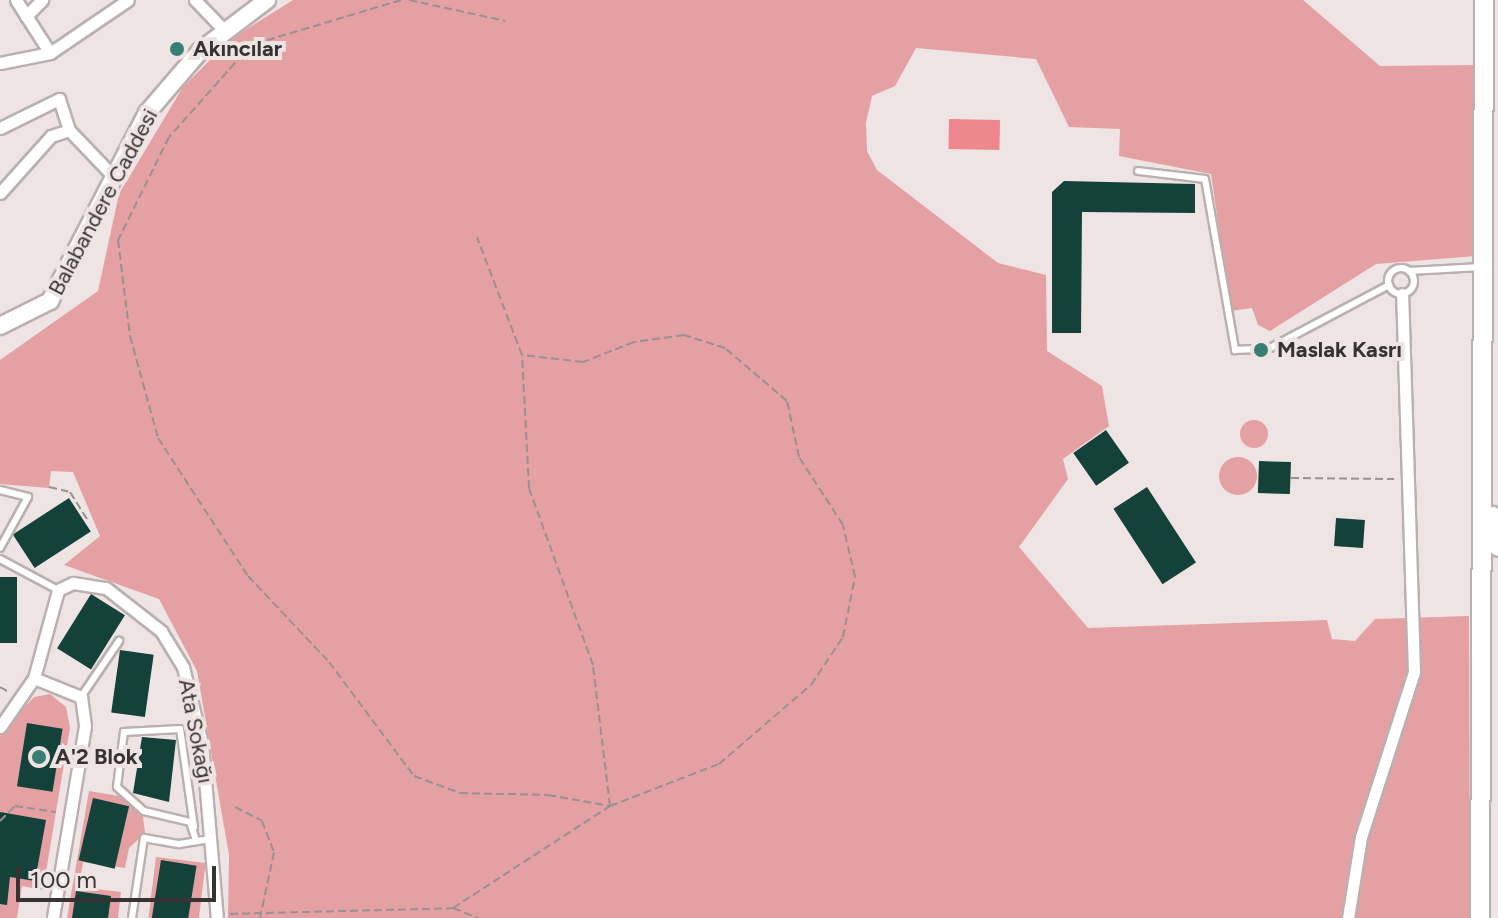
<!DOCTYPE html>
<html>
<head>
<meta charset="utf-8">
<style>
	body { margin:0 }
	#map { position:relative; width:1498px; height:918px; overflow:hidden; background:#efe4e4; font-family:Figtree,sans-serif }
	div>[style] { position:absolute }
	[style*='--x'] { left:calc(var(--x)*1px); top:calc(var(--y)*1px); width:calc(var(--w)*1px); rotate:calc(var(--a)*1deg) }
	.green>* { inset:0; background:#e4a0a2; transform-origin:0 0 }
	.round { border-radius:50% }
	.water>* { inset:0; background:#ee888e; transform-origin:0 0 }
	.building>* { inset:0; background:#14413a; transform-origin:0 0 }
	.path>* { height:2px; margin-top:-1px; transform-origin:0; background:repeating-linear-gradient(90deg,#999191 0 8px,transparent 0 12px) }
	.roads { filter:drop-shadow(2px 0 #bbb0b0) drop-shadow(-2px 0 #bbb0b0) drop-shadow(0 2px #bbb0b0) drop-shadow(0 -2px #bbb0b0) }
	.service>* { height:6px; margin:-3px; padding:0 3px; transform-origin:3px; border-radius:3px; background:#fff }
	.service>.ring { margin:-3px; padding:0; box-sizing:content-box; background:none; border:6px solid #fff; border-radius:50% }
	.minor>* { height:11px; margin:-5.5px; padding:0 5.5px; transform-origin:5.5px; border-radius:5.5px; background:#fff }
	.secondary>* { height:16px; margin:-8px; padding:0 8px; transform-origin:8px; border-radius:8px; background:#fff }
	.primary>* { height:18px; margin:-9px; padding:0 9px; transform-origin:9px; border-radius:9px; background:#fff }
	.dots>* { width:22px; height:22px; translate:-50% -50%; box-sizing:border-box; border:4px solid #efe4e4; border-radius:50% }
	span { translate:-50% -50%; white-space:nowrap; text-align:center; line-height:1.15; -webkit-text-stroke:8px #efe4e4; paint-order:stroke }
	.poi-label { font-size:22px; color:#383333; font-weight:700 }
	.left { translate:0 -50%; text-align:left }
	.street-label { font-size:22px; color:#383333 }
	.scale { position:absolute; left:16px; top:866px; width:200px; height:36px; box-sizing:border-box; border:4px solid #383333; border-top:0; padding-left:10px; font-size:24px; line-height:28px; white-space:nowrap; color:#383333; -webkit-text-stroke:6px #efe4e4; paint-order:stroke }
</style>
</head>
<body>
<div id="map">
	<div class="green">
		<div style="clip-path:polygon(293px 0,1303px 0,1380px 66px,1477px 65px,1476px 256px,1376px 264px,1270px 331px,1258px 325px,1252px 308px,1231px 311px,1211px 174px,1119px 156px,1120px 129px,1069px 127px,1036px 59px,916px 48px,895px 86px,872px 96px,866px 123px,867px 151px,877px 170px,998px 263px,1046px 275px,1047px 351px,1102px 386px,1109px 426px,1063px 459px,1068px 479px,1019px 547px,1088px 628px,1327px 620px,1332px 639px,1355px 641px,1375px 619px,1469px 616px,1470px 918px,228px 918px,229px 855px,197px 671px,159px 599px,64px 565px,100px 536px,73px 472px,51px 471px,49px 488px,0 484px,0 360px,98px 291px,119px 194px,183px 87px,231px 39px)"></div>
		<div class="round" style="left:1240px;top:420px;width:28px;height:28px"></div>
		<div class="round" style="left:1219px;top:457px;width:38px;height:38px"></div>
		<div style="clip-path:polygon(50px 694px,66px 707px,70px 728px,43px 890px,22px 886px,17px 918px,0 918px,0 732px,34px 697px)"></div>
		<div style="clip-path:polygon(89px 791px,119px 796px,143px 816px,145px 833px,129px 848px,125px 868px,83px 862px,79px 887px,121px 892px,118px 918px,67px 918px)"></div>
		<div style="left:156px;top:857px;width:50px;height:61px;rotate:7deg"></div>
	</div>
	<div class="water">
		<div style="left:949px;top:119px;width:51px;height:30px;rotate:1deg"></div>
	</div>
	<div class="building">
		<div style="clip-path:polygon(1064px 181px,1195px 184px,1195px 213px,1082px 212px,1081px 333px,1052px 333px,1052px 192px)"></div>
		<div style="left:1106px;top:430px;width:40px;height:40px;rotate:55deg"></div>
		<div style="left:1259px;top:461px;width:32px;height:32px;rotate:2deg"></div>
		<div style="left:1147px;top:487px;width:90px;height:40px;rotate:57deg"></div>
		<div style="left:69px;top:498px;width:40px;height:67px;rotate:57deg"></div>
		<div style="left:1336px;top:518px;width:29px;height:28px;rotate:4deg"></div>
		<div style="left:0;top:577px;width:17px;height:66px"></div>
		<div style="left:91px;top:594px;width:40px;height:64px;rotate:32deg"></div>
		<div style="left:120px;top:650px;width:34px;height:63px;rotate:8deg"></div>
		<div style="left:27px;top:723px;width:36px;height:64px;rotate:9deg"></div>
		<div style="clip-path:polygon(142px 737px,176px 740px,169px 802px,133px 793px)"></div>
		<div style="left:93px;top:798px;width:37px;height:64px;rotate:13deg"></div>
		<div style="clip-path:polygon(0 812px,46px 820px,35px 881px,10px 877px,7px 905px,0 904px)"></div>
		<div style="left:161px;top:860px;width:36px;height:59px;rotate:9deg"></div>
		<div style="clip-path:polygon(76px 891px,111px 896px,108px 918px,72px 918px)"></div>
	</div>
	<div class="path">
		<div style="--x:401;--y:0;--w:157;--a:163.3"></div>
		<div style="--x:251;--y:45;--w:123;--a:131.7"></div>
		<div style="--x:169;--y:137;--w:115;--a:116.3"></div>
		<div style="--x:118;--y:240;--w:97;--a:82.9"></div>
		<div style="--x:130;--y:336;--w:106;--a:74.6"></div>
		<div style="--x:158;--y:438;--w:165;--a:56.9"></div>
		<div style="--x:248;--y:576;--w:118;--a:46.7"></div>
		<div style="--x:329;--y:662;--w:142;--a:53.3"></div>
		<div style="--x:414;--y:776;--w:49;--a:20.3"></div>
		<div style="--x:460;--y:793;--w:88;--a:1.3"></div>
		<div style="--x:548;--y:795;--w:63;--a:10.1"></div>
		<div style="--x:610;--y:806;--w:142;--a:-96.9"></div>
		<div style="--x:593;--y:665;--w:188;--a:-109.9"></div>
		<div style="--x:529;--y:488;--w:133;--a:-93"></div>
		<div style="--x:522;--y:355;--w:126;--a:-110.9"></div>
		<div style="--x:409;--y:0;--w:99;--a:12.2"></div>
		<div style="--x:1291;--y:478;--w:103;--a:0.6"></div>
		<div style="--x:49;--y:487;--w:22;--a:13"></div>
		<div style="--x:70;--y:492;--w:36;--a:58"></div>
		<div style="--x:0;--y:687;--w:10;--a:29"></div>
		<div style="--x:235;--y:807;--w:30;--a:27"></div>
		<div style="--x:262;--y:821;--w:33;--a:69"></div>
		<div style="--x:274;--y:852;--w:67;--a:102"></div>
		<div style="--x:0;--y:821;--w:21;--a:-45"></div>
		<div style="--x:15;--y:806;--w:41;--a:8.3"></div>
		<div style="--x:453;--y:908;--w:187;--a:-33"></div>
		<div style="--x:610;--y:806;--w:117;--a:-21.1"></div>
		<div style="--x:719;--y:764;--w:121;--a:-40.7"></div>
		<div style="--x:811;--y:685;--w:58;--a:-56.3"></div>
		<div style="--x:843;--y:637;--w:61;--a:-78.7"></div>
		<div style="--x:855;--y:577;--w:53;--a:-103"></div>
		<div style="--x:843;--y:525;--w:81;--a:-122.9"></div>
		<div style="--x:799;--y:457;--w:57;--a:-102.1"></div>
		<div style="--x:787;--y:401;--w:82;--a:-139.5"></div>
		<div style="--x:725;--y:348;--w:43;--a:-162.4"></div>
		<div style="--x:684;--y:335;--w:50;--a:172"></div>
		<div style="--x:634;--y:342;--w:55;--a:158.6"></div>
		<div style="--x:583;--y:362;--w:61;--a:-173.5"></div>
		<div style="--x:230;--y:914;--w:223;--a:-1.5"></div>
		<div style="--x:453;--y:908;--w:27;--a:22"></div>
	</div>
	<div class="roads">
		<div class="service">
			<div style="--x:1138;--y:171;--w:67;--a:6.8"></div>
			<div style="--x:1205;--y:179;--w:174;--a:80"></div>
			<div style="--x:1235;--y:350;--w:35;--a:-3"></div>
			<div style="--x:1270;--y:348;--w:135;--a:-27.9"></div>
			<div class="ring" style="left:1388px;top:268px;width:20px;height:20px"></div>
			<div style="--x:1409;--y:271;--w:72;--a:-3.2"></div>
			<div style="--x:0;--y:490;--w:29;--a:14"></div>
			<div style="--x:28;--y:497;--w:58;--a:118.8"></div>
			<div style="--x:0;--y:559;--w:66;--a:28.1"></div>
			<div style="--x:81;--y:697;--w:68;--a:-55.8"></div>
			<div style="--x:194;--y:827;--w:99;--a:-98.1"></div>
			<div style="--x:180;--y:729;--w:56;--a:176.9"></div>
			<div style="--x:124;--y:732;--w:55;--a:97.3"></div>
			<div style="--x:117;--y:787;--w:36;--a:42"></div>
			<div style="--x:144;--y:811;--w:47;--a:13.4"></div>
			<div style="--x:190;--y:822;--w:20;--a:72"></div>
			<div style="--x:132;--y:918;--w:81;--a:-81.5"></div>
			<div style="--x:144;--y:838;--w:36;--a:10"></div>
			<div style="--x:179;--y:844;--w:32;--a:-9"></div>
		</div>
		<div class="minor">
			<div style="--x:16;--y:0;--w:63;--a:57.3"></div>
			<div style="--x:195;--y:0;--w:42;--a:46"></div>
			<div style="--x:26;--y:16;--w:23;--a:-45"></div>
			<div style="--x:0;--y:63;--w:51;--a:-11.3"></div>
			<div style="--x:50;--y:53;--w:94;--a:-34.2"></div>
			<div style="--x:0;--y:128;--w:66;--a:-26.2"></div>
			<div style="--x:59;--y:99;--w:33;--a:72"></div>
			<div style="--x:69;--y:130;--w:64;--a:46.3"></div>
			<div style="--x:0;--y:193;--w:76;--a:-48.2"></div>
			<div style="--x:51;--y:136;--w:19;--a:-18"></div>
			<div style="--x:34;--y:678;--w:51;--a:22"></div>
			<div style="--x:81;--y:697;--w:29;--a:82"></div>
			<div style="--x:85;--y:726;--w:195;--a:99.5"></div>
			<div style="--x:0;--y:727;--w:60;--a:-55.2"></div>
			<div style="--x:34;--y:678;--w:91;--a:-74.7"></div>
			<div style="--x:58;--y:590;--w:17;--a:-25"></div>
			<div style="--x:73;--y:583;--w:33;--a:9"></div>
			<div style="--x:106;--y:588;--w:70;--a:38"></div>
			<div style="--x:161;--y:631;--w:42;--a:58.6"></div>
			<div style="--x:183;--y:667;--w:79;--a:76.1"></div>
			<div style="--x:202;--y:744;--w:175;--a:85.1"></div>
			<div style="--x:1348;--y:918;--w:82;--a:-80.9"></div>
			<div style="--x:1361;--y:837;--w:173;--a:-72.2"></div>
			<div style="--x:1414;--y:672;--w:378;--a:-91.8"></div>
		</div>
		<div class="secondary">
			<div style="--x:0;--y:326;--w:56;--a:-26.6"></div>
			<div style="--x:50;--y:301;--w:212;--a:-62.7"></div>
			<div style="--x:147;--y:113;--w:83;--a:-49.4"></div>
			<div style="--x:201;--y:50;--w:83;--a:-37.1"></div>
		</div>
		<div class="primary">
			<div style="--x:1493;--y:516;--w:31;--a:81"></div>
			<div style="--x:1480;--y:918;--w:918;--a:-89.75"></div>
		</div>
	</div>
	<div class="dots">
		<div style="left:177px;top:49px;background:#397e74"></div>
		<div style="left:1261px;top:350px;background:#397e74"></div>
		<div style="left:39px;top:757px;background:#397e74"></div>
	</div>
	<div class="poi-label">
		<span class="left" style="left:193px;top:49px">Akıncılar</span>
		<span class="left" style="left:1277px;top:350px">Maslak Kasrı</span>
		<span class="left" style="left:55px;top:757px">A'2 Blok</span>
	</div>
	<div class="street-label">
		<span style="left:103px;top:202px;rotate:-62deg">Balabandere Caddesi</span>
		<span style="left:196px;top:731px;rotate:79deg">Ata Sokağı</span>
	</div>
	<div class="scale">100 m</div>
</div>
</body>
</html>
